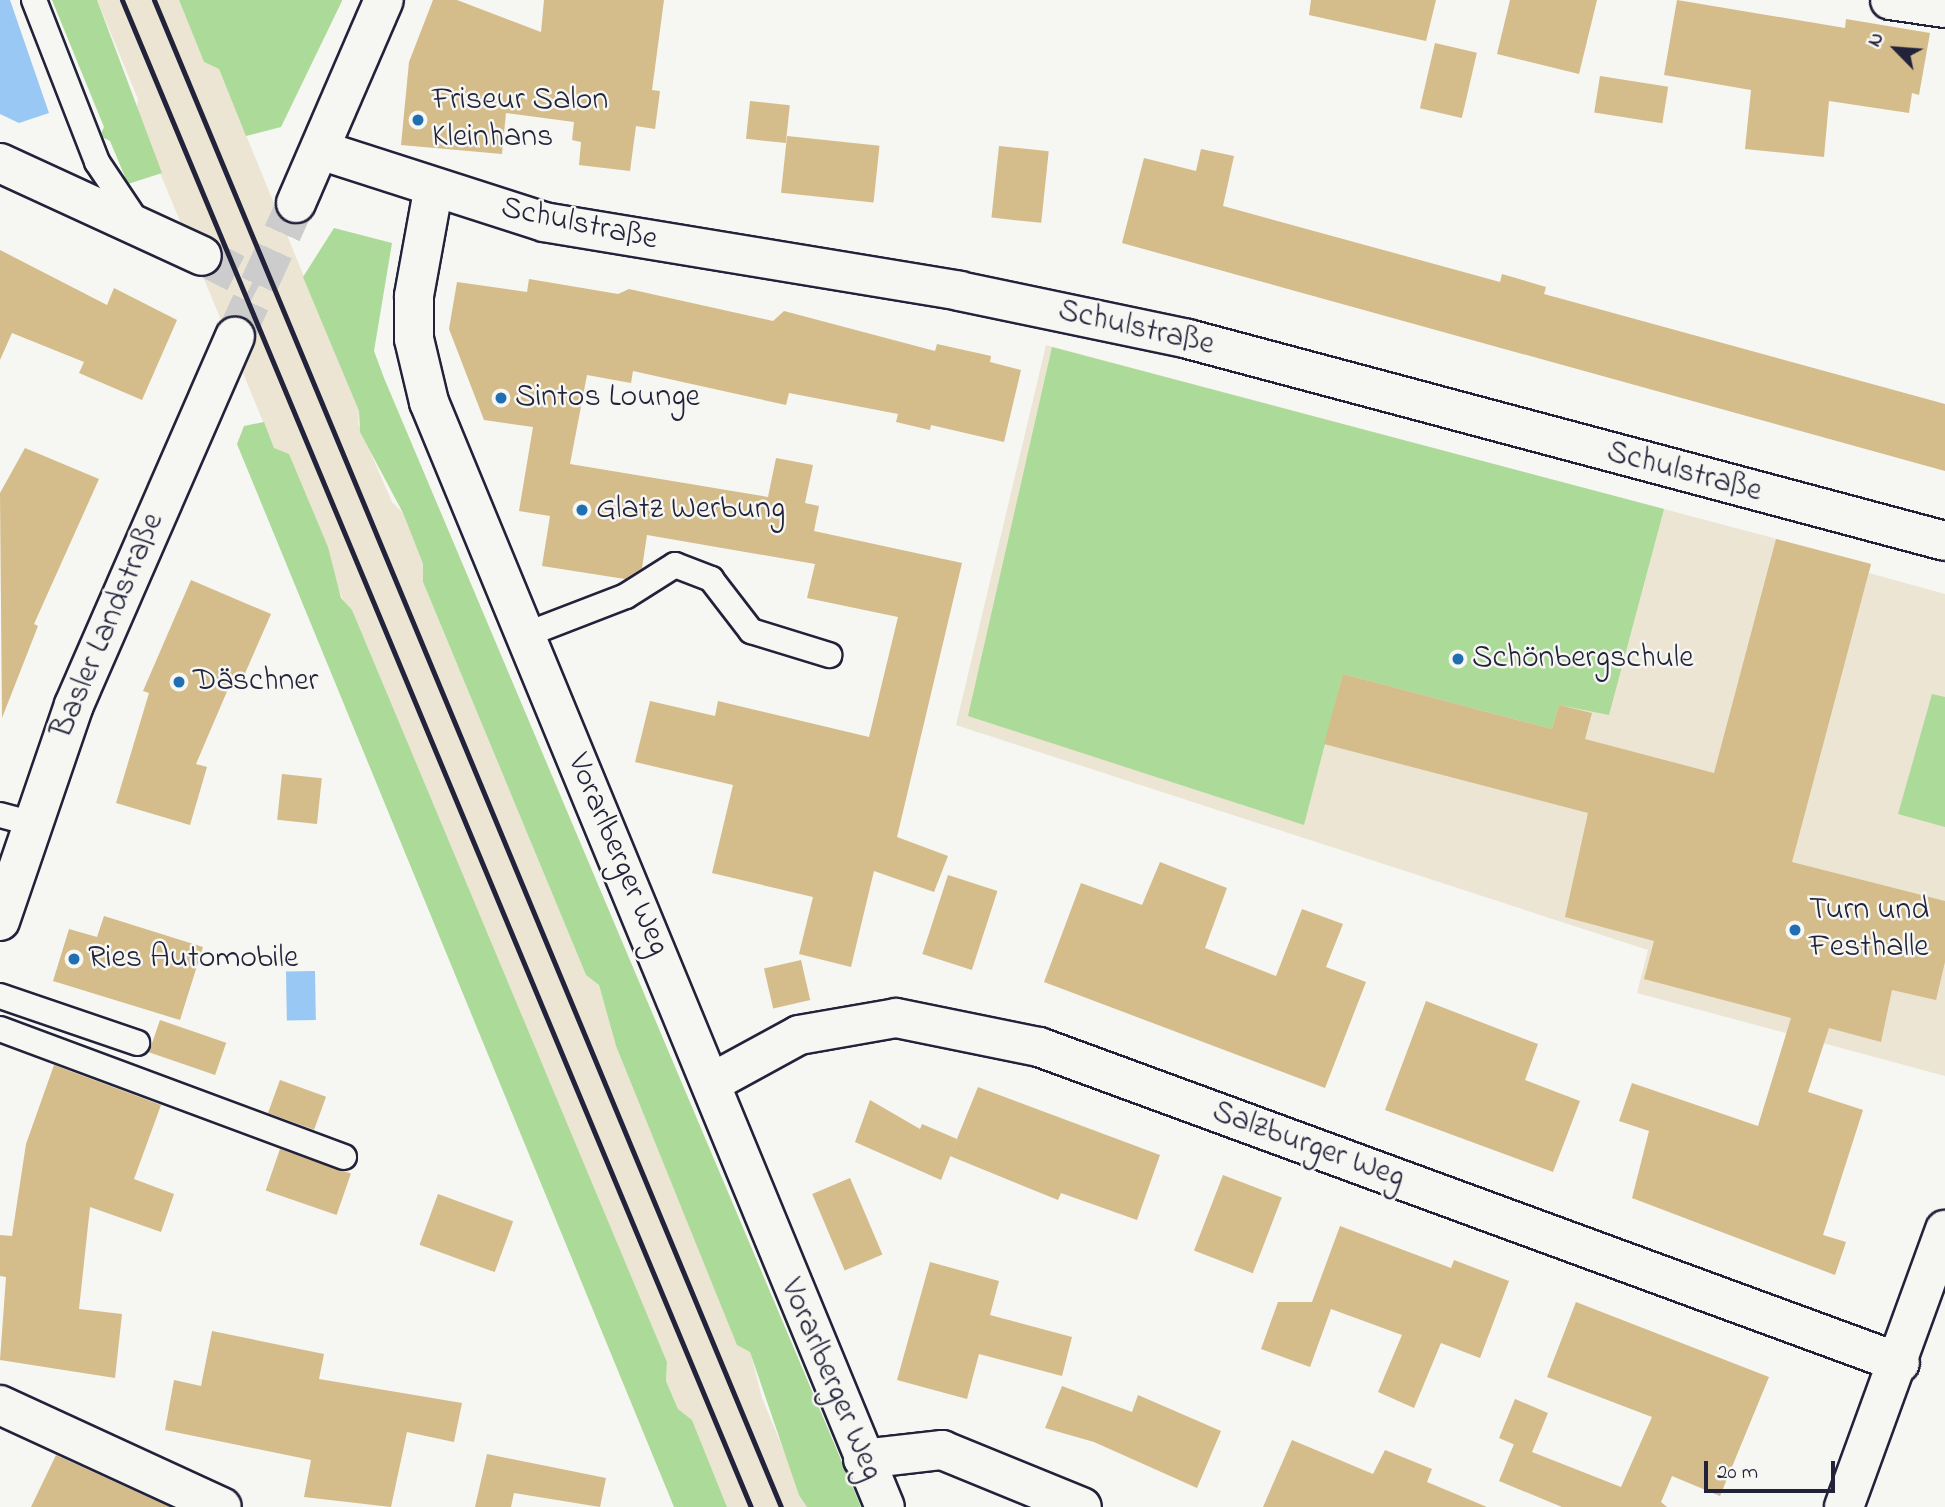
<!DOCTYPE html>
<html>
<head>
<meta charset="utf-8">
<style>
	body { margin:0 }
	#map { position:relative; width:1945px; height:1507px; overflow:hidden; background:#f6f6f2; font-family:"Indie Flower",sans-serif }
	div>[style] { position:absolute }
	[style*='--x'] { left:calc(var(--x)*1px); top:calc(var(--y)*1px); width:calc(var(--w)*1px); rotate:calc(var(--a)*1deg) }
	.built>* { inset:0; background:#ece5d3 }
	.green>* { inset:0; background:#acda99 }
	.water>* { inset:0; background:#99c8f4; transform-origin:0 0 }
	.building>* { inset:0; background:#d5bc8b; transform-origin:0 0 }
	.street-tunnel>* { height:38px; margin-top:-19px; transform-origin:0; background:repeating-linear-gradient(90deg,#cccccd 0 38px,transparent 0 57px) }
	.secondary-tunnel>* { height:38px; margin-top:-19px; transform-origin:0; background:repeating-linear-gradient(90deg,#cccccd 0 38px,transparent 0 57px) }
	.roads { filter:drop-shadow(2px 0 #22223b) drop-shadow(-2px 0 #22223b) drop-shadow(0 2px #22223b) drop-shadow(0 -2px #22223b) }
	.lane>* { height:24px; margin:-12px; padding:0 12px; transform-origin:12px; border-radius:12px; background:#f6f6f2 }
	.street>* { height:38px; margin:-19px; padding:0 19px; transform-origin:19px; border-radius:19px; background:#f6f6f2 }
	.secondary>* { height:38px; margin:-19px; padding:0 19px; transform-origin:19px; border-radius:19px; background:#f6f6f2 }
	.rail>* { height:5px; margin:-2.5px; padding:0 2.5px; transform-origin:2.5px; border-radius:2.5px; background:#22223b }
	.dots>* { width:19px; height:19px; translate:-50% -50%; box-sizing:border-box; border:4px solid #f6f6f2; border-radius:50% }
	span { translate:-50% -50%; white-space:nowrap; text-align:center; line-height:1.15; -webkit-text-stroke:5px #f6f6f2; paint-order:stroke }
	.poi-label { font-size:32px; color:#22223b }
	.left { translate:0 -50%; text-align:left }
	.street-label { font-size:32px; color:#22223b }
	.north { position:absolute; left:1861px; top:14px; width:70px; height:70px; -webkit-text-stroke:5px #f6f6f2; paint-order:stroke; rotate:295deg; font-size:19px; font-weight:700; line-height:28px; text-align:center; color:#22223b }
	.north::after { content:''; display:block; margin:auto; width:24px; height:32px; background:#22223b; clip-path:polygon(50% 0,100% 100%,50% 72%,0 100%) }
	.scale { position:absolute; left:1704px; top:1461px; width:131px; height:32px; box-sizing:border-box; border:4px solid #22223b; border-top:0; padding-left:9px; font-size:21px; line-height:24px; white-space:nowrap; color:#22223b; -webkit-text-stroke:5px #f6f6f2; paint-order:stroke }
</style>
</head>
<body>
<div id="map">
	<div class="built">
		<div style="clip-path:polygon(97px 0,179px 0,204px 62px,219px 69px,359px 411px,358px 424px,392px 502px,403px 513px,423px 564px,423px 582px,586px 975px,599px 985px,616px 1046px,675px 1191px,750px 1351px,762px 1398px,807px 1507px,727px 1507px,692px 1420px,678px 1409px,666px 1381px,667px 1362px,329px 567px,328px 547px,274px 448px,136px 115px,138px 99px)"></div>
		<div style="clip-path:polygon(1046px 345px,1871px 564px,1869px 573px,1945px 594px,1945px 1076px,1637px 993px,1648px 950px,956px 725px)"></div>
	</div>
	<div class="green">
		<div style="clip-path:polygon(52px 0,97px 0,162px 173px,128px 184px,110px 141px,100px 136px,104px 127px)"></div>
		<div style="clip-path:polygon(179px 0,342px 0,342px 1px,281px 127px,246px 136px,219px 69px,204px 62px)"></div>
		<div style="clip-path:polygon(334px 228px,392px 243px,374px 351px,384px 378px,861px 1507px,807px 1507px,799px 1495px,750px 1352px,737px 1345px,616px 1046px,599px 985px,586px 975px,423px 582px,423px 564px,403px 513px,360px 432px,359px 411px,303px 277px)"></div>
		<div style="clip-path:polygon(1052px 347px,1664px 509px,1609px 715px,1559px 705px,1552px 729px,1343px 674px,1304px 825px,968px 716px)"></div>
		<div style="clip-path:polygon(264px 422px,274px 448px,289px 454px,328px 547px,341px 598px,352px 610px,667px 1362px,666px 1381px,678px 1409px,692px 1420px,727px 1507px,674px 1507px,237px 444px,244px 426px)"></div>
		<div style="clip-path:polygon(1932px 694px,1945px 697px,1945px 827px,1898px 814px)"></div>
	</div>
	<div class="water">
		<div style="clip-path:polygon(0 0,10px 0,49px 113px,19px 123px,0 114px)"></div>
		<div style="left:315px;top:971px;width:49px;height:29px;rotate:89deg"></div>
	</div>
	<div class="building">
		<div style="clip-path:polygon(433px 0,457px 0,541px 32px,544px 0,664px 0,652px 90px,660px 91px,655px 129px,636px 126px,630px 171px,579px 165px,581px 142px,572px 140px,574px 122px,506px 113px,502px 154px,401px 145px,409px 62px)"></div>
		<div style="clip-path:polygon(1311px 0,1436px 0,1426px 41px,1309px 15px)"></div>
		<div style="clip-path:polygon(1510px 0,1597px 0,1579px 74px,1497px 54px)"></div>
		<div style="clip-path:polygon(1677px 0,1845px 28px,1846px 19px,1930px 33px,1919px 95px,1912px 93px,1909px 113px,1829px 101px,1824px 157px,1745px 149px,1751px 90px,1664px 75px)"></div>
		<div style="left:1435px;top:43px;width:43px;height:67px;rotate:13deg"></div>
		<div style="left:1600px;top:76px;width:69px;height:37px;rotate:9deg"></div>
		<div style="left:750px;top:101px;width:40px;height:38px;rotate:6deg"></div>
		<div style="left:787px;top:136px;width:93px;height:57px;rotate:6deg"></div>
		<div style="left:999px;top:146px;width:50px;height:72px;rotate:6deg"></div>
		<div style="clip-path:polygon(1201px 149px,1234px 156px,1223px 206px,1500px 282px,1502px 274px,1546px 287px,1544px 294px,1945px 404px,1945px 471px,1122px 243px,1144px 158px,1196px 171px)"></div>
		<div style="clip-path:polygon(0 250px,107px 305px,114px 288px,177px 320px,142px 400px,79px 373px,84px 362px,12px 333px,0 360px)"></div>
		<div style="clip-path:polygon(529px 279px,618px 294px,629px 289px,773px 321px,784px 311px,935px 351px,937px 344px,991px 356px,990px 362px,1021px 370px,1004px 442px,931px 425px,930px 430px,896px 422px,898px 414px,789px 393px,786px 405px,633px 371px,631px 383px,587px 375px,570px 464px,768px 497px,776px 458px,813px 465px,805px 503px,819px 506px,814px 531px,962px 563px,897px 837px,948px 856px,934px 892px,874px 871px,851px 967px,799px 954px,813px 897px,712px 873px,733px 785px,635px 762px,650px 701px,715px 716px,718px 701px,869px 737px,898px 617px,807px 598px,815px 564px,647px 535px,642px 568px,625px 579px,542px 566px,550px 516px,519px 511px,533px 427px,484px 420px,449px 329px,457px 282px,527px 292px)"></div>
		<div style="clip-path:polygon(25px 448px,99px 479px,34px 624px,38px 626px,2px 718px,0 493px)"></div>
		<div style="clip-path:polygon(1776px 539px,1871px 564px,1792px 862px,1945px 901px,1945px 962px,1936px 1000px,1892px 990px,1881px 1042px,1829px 1028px,1808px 1092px,1863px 1110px,1823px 1235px,1846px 1242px,1835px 1275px,1632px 1198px,1649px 1131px,1619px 1121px,1632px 1083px,1758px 1126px,1791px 1018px,1644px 979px,1654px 941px,1565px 917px,1588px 813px,1324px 744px,1343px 674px,1552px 729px,1559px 705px,1592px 713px,1585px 739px,1714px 773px)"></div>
		<div style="clip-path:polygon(191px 580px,271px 614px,243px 678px,234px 675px,196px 764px,207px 767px,190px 825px,116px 803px,149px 693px,143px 691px)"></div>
		<div style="left:282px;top:774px;width:40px;height:46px;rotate:6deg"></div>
		<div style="clip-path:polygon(1160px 862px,1227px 888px,1205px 948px,1276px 976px,1302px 909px,1343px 924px,1326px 967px,1366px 982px,1325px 1088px,1044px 982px,1081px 883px,1142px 905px)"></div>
		<div style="left:948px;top:875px;width:52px;height:83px;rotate:18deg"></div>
		<div style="clip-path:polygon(104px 916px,203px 947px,180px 1020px,53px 981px,69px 929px,97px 937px)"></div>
		<div style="left:801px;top:960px;width:41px;height:38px;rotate:77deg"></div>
		<div style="clip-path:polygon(1426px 1001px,1538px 1044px,1525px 1080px,1580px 1101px,1553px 1172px,1385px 1110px)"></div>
		<div style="left:160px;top:1020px;width:70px;height:34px;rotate:19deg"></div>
		<div style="clip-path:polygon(54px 1065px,161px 1105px,134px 1179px,174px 1194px,161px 1232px,90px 1207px,79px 1309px,122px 1314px,115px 1378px,0 1360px,6px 1277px,0 1276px,0 1235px,12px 1236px,26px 1144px)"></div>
		<div style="left:280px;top:1080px;width:49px;height:35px;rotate:20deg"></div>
		<div style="clip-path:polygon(978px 1087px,1160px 1155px,1137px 1220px,1061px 1193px,1058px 1200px,950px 1156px)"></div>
		<div style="clip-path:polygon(870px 1100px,920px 1129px,922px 1124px,957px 1139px,941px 1180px,855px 1142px)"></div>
		<div style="left:280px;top:1149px;width:75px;height:44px;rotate:19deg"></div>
		<div style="left:1223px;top:1175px;width:63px;height:81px;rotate:21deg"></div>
		<div style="left:850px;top:1178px;width:83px;height:41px;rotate:67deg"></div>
		<div style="left:438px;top:1194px;width:80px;height:54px;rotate:20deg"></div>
		<div style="clip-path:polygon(1340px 1226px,1451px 1268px,1454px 1260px,1509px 1281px,1480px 1358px,1441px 1343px,1414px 1408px,1378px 1392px,1402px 1335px,1331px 1309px,1310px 1367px,1261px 1349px,1278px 1302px,1312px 1302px)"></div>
		<div style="clip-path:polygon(930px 1262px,999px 1281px,990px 1315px,1072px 1337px,1062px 1376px,979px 1354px,967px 1399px,897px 1380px)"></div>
		<div style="clip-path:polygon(1576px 1302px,1769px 1377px,1720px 1496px,1672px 1476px,1661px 1502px,1667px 1507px,1562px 1507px,1499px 1481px,1514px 1444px,1520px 1447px,1499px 1438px,1515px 1399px,1548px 1413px,1532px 1452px,1621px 1487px,1652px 1417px,1547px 1377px)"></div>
		<div style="clip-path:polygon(212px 1331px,324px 1354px,319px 1379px,462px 1403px,454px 1442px,407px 1432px,391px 1507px,304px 1497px,311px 1460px,165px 1430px,174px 1380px,201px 1386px)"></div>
		<div style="clip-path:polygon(1062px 1386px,1132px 1412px,1138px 1395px,1221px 1431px,1197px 1488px,1094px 1442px,1045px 1428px)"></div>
		<div style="clip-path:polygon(1292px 1440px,1373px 1474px,1385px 1450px,1432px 1469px,1427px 1482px,1487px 1507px,1263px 1507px)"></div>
		<div style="clip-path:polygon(487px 1454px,606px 1478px,600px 1507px,514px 1493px,511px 1507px,475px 1507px)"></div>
		<div style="clip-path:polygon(56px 1455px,170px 1507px,31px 1507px)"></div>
	</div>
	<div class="street-tunnel">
		<div style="--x:202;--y:256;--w:64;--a:27"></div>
	</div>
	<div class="secondary-tunnel">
		<div style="--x:235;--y:337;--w:147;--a:-65.5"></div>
	</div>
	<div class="roads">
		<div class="lane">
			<div style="--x:34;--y:0;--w:174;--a:68.7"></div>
			<div style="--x:97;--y:162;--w:73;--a:56.1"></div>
			<div style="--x:525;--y:635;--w:108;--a:-21.1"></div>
			<div style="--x:626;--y:596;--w:58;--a:-32.3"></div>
			<div style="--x:675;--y:565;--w:39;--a:21"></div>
			<div style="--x:711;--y:579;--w:66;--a:52.4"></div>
			<div style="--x:751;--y:631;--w:82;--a:17.1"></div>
			<div style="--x:0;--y:815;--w:31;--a:15"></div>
			<div style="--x:0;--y:996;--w:145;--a:18.9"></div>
			<div style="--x:0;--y:1029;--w:367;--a:20.4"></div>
		</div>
		<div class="street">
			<div style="--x:1890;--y:0;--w:56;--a:8.3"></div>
			<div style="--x:320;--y:150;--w:235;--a:17.8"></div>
			<div style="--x:544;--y:222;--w:421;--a:9.4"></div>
			<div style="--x:959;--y:291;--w:234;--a:11.8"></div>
			<div style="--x:1188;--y:339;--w:783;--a:14.94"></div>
			<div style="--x:0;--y:163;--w:222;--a:24.7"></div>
			<div style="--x:433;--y:191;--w:107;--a:100.3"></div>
			<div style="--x:414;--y:296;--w:43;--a:90"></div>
			<div style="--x:414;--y:339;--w:65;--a:76.6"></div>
			<div style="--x:429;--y:402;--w:1195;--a:67.58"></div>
			<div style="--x:711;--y:1083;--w:100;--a:-28.6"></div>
			<div style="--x:799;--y:1035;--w:98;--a:-9.9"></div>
			<div style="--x:896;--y:1018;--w:146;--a:11.5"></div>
			<div style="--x:1039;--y:1047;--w:917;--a:20.15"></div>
			<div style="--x:0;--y:1405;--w:244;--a:24.7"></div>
			<div style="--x:863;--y:1459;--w:80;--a:-6.5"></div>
			<div style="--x:942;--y:1450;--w:151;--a:22.2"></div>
			<div style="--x:1844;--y:1507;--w:295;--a:-70"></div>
		</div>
		<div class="secondary">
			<div style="--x:296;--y:203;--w:221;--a:-66.6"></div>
			<div style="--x:0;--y:921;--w:228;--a:-71.1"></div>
			<div style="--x:74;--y:705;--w:402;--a:-66.4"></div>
		</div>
	</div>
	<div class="rail">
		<div style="--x:122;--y:0;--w:1633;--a:67.35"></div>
		<div style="--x:154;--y:0;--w:1632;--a:67.41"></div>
	</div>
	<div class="dots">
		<div style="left:418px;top:120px;background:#1f6fb2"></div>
		<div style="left:501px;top:398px;background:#1f6fb2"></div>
		<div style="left:582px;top:510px;background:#1f6fb2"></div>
		<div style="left:1458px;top:659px;background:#1f6fb2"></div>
		<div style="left:179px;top:682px;background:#1f6fb2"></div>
		<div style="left:1795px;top:930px;background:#1f6fb2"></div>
		<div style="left:74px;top:959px;background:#1f6fb2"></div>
	</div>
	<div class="poi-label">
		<span class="left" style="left:432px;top:120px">Friseur Salon<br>Kleinhans</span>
		<span class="left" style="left:515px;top:398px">Sintos Lounge</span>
		<span class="left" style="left:596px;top:510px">Glatz Werbung</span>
		<span class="left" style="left:1472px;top:659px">Schönbergschule</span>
		<span class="left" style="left:193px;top:682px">Däschner</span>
		<span class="left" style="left:1809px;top:930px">Turn und<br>Festhalle</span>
		<span class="left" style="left:88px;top:959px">Ries Automobile</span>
	</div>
	<div class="street-label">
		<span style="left:579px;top:225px;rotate:12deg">Schulstraße</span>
		<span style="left:1136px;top:329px;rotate:13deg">Schulstraße</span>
		<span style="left:1684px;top:473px;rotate:15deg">Schulstraße</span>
		<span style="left:109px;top:626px;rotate:-67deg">Basler Landstraße</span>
		<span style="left:617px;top:855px;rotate:67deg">Vorarlberger Weg</span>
		<span style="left:1308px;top:1146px;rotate:20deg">Salzburger Weg</span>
		<span style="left:830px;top:1380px;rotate:67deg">Vorarlberger Weg</span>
	</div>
	<div class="north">N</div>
	<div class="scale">20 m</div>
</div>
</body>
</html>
